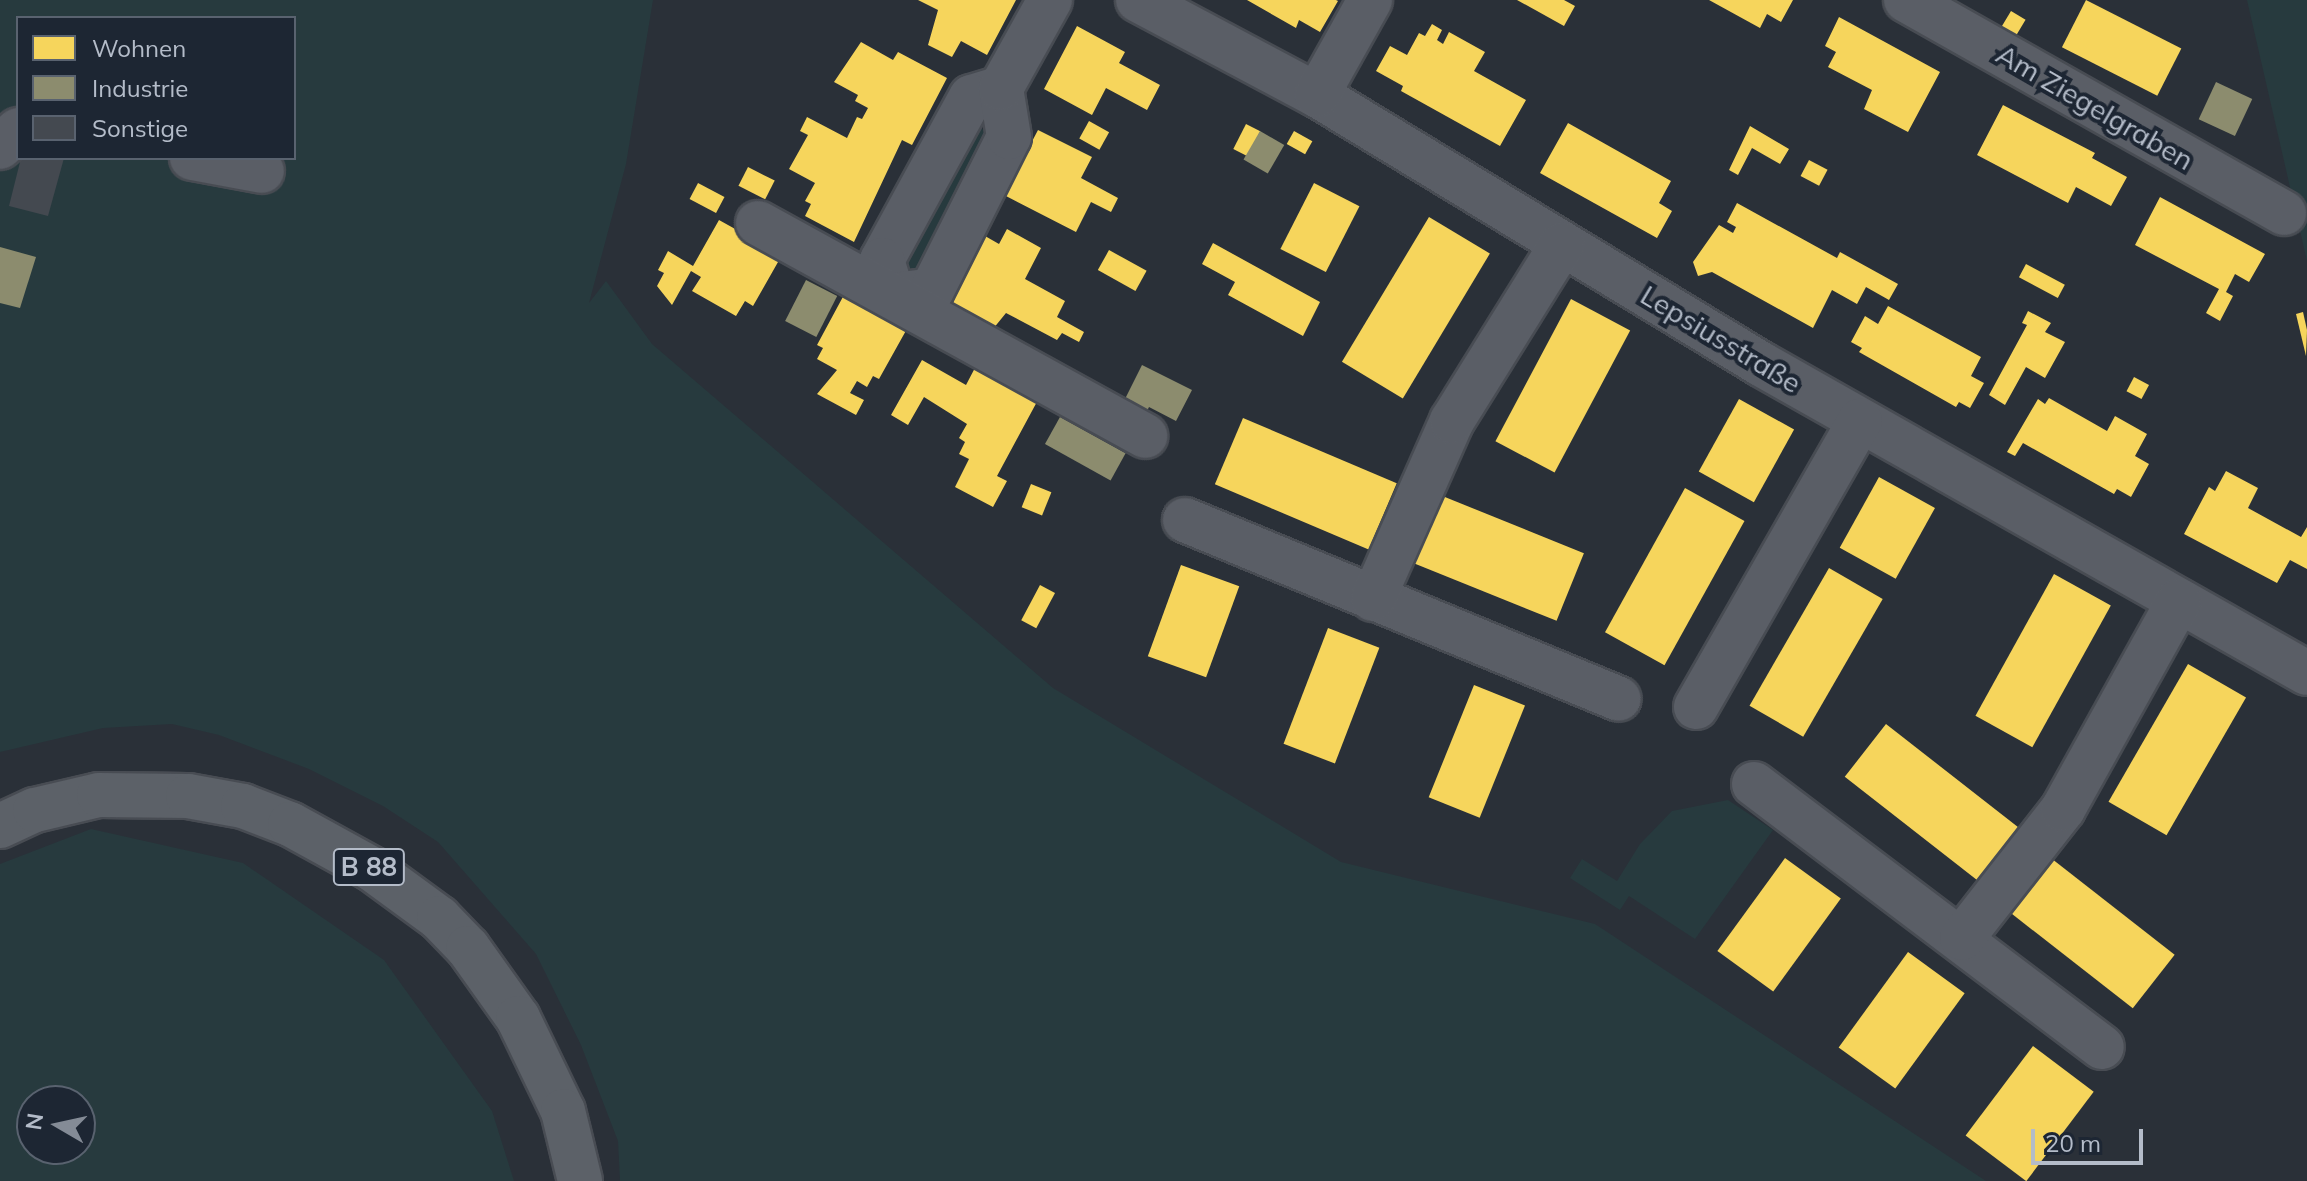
<!DOCTYPE html>
<html>
<head>
<meta charset="utf-8">
<style>
	body { margin:0 }
	#map { position:relative; width:2307px; height:1181px; overflow:hidden; background:#2a3038; font-family:Mulish,sans-serif }
	div>[style] { position:absolute }
	[style*='--x'] { left:calc(var(--x)*1px); top:calc(var(--y)*1px); width:calc(var(--w)*1px); rotate:calc(var(--a)*1deg) }
	.green>* { inset:0; background:#273a3e }
	.homes>* { inset:0; background:#f6d55c; transform-origin:0 0 }
	.industry>* { inset:0; background:#8c8c6e; transform-origin:0 0 }
	.building>* { inset:0; background:#444950 }
	.roads { filter:drop-shadow(2px 0 #484c53) drop-shadow(-2px 0 #484c53) drop-shadow(0 2px #484c53) drop-shadow(0 -2px #484c53) }
	.minor>* { height:44px; margin:-22px; padding:0 22px; transform-origin:22px; border-radius:22px; background:#5a5e66 }
	.major>* { height:44px; margin:-22px; padding:0 22px; transform-origin:22px; border-radius:22px; background:#5c6168 }
	span { translate:-50% -50%; white-space:nowrap; text-align:center; line-height:1.15; -webkit-text-stroke:8px #1d2633; paint-order:stroke }
	.shield-label span { padding:2px 6px; background:#1d2633; border:2px solid; border-radius:6px; -webkit-text-stroke-width:0 }
	.shield-label { font-size:26px; color:#b4bcc9; font-weight:700 }
	.street-label { font-size:28px; color:#b4bcc9 }
	.legend { position:absolute; left:16px; top:16px; width:280px; height:144px; box-sizing:border-box; background:#1d2633; border:2px solid #59626f; margin:0; padding:10px 14px; list-style:none; font-size:24px; color:#b4bcc9 }
	.legend li { display:flex; align-items:center; gap:16px; height:40px }
	.legend b { width:40px; border:2px solid #59626f }
	.north { position:absolute; left:16px; top:1085px; width:80px; height:80px; box-sizing:border-box; background:#1d2633; border:2px solid #59626f; border-radius:50%; rotate:279deg; font-size:22px; font-weight:700; line-height:32px; text-align:center; color:#b4bcc9 }
	.north::after { content:''; display:block; margin:auto; width:28px; height:36px; background:#848b96; clip-path:polygon(50% 0,100% 100%,50% 72%,0 100%) }
	.scale { position:absolute; left:2031px; top:1129px; width:112px; height:36px; box-sizing:border-box; border:4px solid #b4bcc9; border-top:0; padding-left:10px; font-size:24px; line-height:28px; white-space:nowrap; color:#b4bcc9; -webkit-text-stroke:6px #1d2633; paint-order:stroke }
</style>
</head>
<body>
<div id="map">
	<div class="green">
		<div style="clip-path:polygon(evenodd,0 0,653px 0,626px 164px,589px 303px,606px 281px,652px 344px,1053px 688px,1341px 862px,1595px 924px,1986px 1181px,620px 1181px,618px 1141px,581px 1045px,536px 954px,438px 842px,383px 806px,309px 769px,219px 735px,172px 724px,103px 728px,0 752px,0 0,18px 18px,294px 18px,294px 158px,18px 158px,18px 18px)"></div>
		<div style="clip-path:polygon(2247px 0,2307px 0,2307px 261px)"></div>
		<div style="clip-path:polygon(978px 126px,990px 135px,920px 269px,909px 268px,901px 255px)"></div>
		<div style="clip-path:polygon(1728px 800px,1773px 830px,1695px 939px,1629px 896px,1620px 910px,1570px 878px,1582px 859px,1617px 881px,1640px 844px,1672px 811px)"></div>
		<div style="clip-path:polygon(evenodd,91px 829px,243px 863px,384px 960px,492px 1111px,514px 1181px,0 1181px,0 864px,91px 829px,32px 1101px,80px 1101px,80px 1149px,32px 1149px,32px 1101px)"></div>
	</div>
	<div class="homes">
		<div style="clip-path:polygon(918px 0,1016px 0,987px 55px,961px 41px,952px 57px,928px 45px,938px 10px)"></div>
		<div style="clip-path:polygon(1247px 0,1336px 0,1338px 1px,1320px 32px,1299px 20px,1296px 28px)"></div>
		<div style="clip-path:polygon(1517px 0,1564px 0,1575px 6px,1564px 26px)"></div>
		<div style="clip-path:polygon(1709px 0,1793px 0,1781px 22px,1767px 14px,1760px 28px)"></div>
		<div style="left:2086px;top:0;width:107px;height:53px;rotate:27deg"></div>
		<div style="left:2011px;top:11px;width:17px;height:28px;rotate:31deg"></div>
		<div style="clip-path:polygon(1839px 17px,1940px 72px,1908px 132px,1864px 109px,1872px 90px,1828px 67px,1836px 52px,1825px 46px)"></div>
		<div style="clip-path:polygon(1432px 24px,1442px 30px,1437px 40px,1443px 44px,1449px 32px,1485px 52px,1474px 71px,1526px 100px,1500px 146px,1401px 91px,1403px 86px,1376px 71px,1390px 46px,1407px 55px,1419px 33px,1425px 36px)"></div>
		<div style="clip-path:polygon(1077px 26px,1125px 52px,1119px 63px,1160px 85px,1147px 110px,1106px 88px,1092px 115px,1044px 89px)"></div>
		<div style="clip-path:polygon(861px 42px,893px 60px,898px 52px,947px 78px,912px 145px,902px 140px,854px 242px,805px 216px,811px 204px,805px 201px,815px 183px,789px 169px,808px 135px,800px 131px,807px 117px,847px 138px,857px 117px,862px 119px,868px 108px,855px 101px,858px 95px,834px 82px)"></div>
		<div style="clip-path:polygon(2003px 105px,2095px 153px,2092px 158px,2127px 177px,2111px 206px,2076px 187px,2068px 203px,1977px 155px)"></div>
		<div style="left:1089px;top:121px;width:23px;height:20px;rotate:29deg"></div>
		<div style="clip-path:polygon(1568px 123px,1671px 181px,1659px 203px,1672px 211px,1657px 238px,1540px 173px)"></div>
		<div style="left:1246px;top:124px;width:16px;height:28px;rotate:27deg"></div>
		<div style="clip-path:polygon(1750px 126px,1789px 149px,1780px 164px,1752px 148px,1738px 175px,1729px 170px)"></div>
		<div style="clip-path:polygon(1038px 130px,1092px 157px,1081px 178px,1118px 198px,1111px 212px,1091px 202px,1076px 232px,1004px 195px)"></div>
		<div style="left:1294px;top:131px;width:21px;height:15px;rotate:29deg"></div>
		<div style="left:1809px;top:160px;width:21px;height:18px;rotate:28deg"></div>
		<div style="left:748px;top:167px;width:30px;height:21px;rotate:27deg"></div>
		<div style="left:698px;top:183px;width:30px;height:18px;rotate:28deg"></div>
		<div style="left:1314px;top:183px;width:51px;height:74px;rotate:27deg"></div>
		<div style="clip-path:polygon(2160px 197px,2265px 254px,2249px 282px,2235px 274px,2226px 292px,2233px 296px,2220px 321px,2206px 313px,2219px 289px,2135px 245px)"></div>
		<div style="clip-path:polygon(1737px 203px,1837px 258px,1840px 252px,1898px 284px,1889px 300px,1866px 287px,1857px 304px,1832px 290px,1813px 328px,1712px 272px,1698px 276px,1693px 262px,1719px 225px,1733px 233px,1736px 227px,1727px 222px)"></div>
		<div style="left:1429px;top:217px;width:71px;height:169px;rotate:31deg"></div>
		<div style="clip-path:polygon(719px 220px,782px 255px,753px 306px,745px 301px,736px 316px,692px 291px,701px 277px,691px 271px,672px 305px,657px 286px,664px 273px,658px 270px,668px 251px,693px 266px)"></div>
		<div style="clip-path:polygon(1007px 229px,1041px 248px,1025px 279px,1065px 301px,1057px 317px,1084px 332px,1079px 342px,1062px 333px,1057px 340px,1006px 313px,984px 340px,968px 331px,975px 317px,949px 303px,985px 236px,999px 244px)"></div>
		<div style="clip-path:polygon(1213px 243px,1320px 302px,1303px 336px,1228px 295px,1235px 282px,1202px 264px)"></div>
		<div style="left:1109px;top:250px;width:43px;height:23px;rotate:29deg"></div>
		<div style="left:2026px;top:264px;width:44px;height:15px;rotate:28deg"></div>
		<div style="clip-path:polygon(845px 293px,908px 327px,879px 379px,873px 376px,867px 387px,857px 381px,850px 393px,864px 400px,856px 415px,817px 394px,837px 370px,817px 359px,823px 348px,817px 345px)"></div>
		<div style="left:1571px;top:299px;width:67px;height:161px;rotate:28deg"></div>
		<div style="clip-path:polygon(1888px 306px,1981px 357px,1971px 376px,1984px 383px,1970px 408px,1959px 402px,1956px 407px,1859px 352px,1862px 348px,1851px 342px,1865px 316px,1878px 324px)"></div>
		<div style="clip-path:polygon(2028px 311px,2051px 323px,2045px 332px,2065px 342px,2045px 378px,2026px 367px,2005px 405px,1989px 395px,2027px 325px,2022px 323px)"></div>
		<div style="clip-path:polygon(2303px 312px,2307px 330px,2306px 356px,2296px 314px)"></div>
		<div style="clip-path:polygon(922px 360px,966px 385px,977px 364px,1039px 398px,997px 476px,1007px 481px,993px 507px,955px 487px,969px 459px,959px 454px,965px 442px,959px 438px,967px 424px,924px 397px,908px 425px,891px 415px)"></div>
		<div style="left:2134px;top:377px;width:17px;height:16px;rotate:28deg"></div>
		<div style="clip-path:polygon(2049px 398px,2107px 431px,2115px 416px,2147px 434px,2135px 456px,2149px 464px,2131px 497px,2117px 489px,2114px 494px,2023px 443px,2015px 456px,2007px 452px,2038px 399px,2045px 404px)"></div>
		<div style="left:1739px;top:399px;width:63px;height:83px;rotate:29deg"></div>
		<div style="left:1243px;top:418px;width:167px;height:72px;rotate:23deg"></div>
		<div style="clip-path:polygon(2226px 471px,2258px 488px,2248px 508px,2301px 537px,2307px 527px,2307px 569px,2290px 560px,2277px 583px,2184px 534px,2209px 487px,2215px 491px)"></div>
		<div style="left:1879px;top:477px;width:64px;height:81px;rotate:29deg"></div>
		<div style="left:1031px;top:484px;width:22px;height:25px;rotate:22deg"></div>
		<div style="left:1685px;top:488px;width:68px;height:165px;rotate:29deg"></div>
		<div style="left:1430px;top:491px;width:166px;height:73px;rotate:22deg"></div>
		<div style="left:1181px;top:565px;width:62px;height:97px;rotate:20deg"></div>
		<div style="left:1829px;top:568px;width:62px;height:159px;rotate:30deg"></div>
		<div style="left:2054px;top:574px;width:65px;height:162px;rotate:29deg"></div>
		<div style="left:1040px;top:585px;width:17px;height:40px;rotate:28deg"></div>
		<div style="left:1328px;top:628px;width:55px;height:124px;rotate:21deg"></div>
		<div style="left:2188px;top:664px;width:67px;height:159px;rotate:30deg"></div>
		<div style="left:1474px;top:685px;width:55px;height:121px;rotate:22deg"></div>
		<div style="left:1886px;top:724px;width:169px;height:67px;rotate:38deg"></div>
		<div style="left:2047px;top:855px;width:162px;height:68px;rotate:38deg"></div>
		<div style="left:1785px;top:858px;width:69px;height:115px;rotate:36deg"></div>
		<div style="left:1908px;top:952px;width:70px;height:118px;rotate:36deg"></div>
		<div style="left:2033px;top:1046px;width:76px;height:112px;rotate:37deg"></div>
	</div>
	<div class="industry">
		<div style="left:2216px;top:82px;width:40px;height:41px;rotate:25deg"></div>
		<div style="left:1260px;top:131px;width:28px;height:33px;rotate:30deg"></div>
		<div style="clip-path:polygon(0 247px,36px 257px,20px 308px,0 303px)"></div>
		<div style="left:806px;top:280px;width:35px;height:46px;rotate:27deg"></div>
		<div style="clip-path:polygon(1142px 365px,1192px 390px,1176px 421px,1149px 407px,1140px 425px,1118px 413px)"></div>
		<div style="left:1060px;top:417px;width:75px;height:31px;rotate:29deg"></div>
	</div>
	<div class="building">
		<div style="clip-path:polygon(21px 158px,64px 158px,48px 216px,9px 206px)"></div>
	</div>
	<div class="roads">
		<div class="minor">
			<div style="--x:1138;--y:0;--w:203;--a:28"></div>
			<div style="--x:1317;--y:95;--w:519;--a:31.21"></div>
			<div style="--x:1761;--y:364;--w:627;--a:29.51"></div>
			<div style="--x:1906;--y:0;--w:434;--a:29.4"></div>
			<div style="--x:1001;--y:88;--w:31;--a:163"></div>
			<div style="--x:971;--y:97;--w:186;--a:118.6"></div>
			<div style="--x:882;--y:260;--w:37;--a:73"></div>
			<div style="--x:893;--y:295;--w:39;--a:-7"></div>
			<div style="--x:932;--y:290;--w:171;--a:-63.3"></div>
			<div style="--x:1009;--y:137;--w:50;--a:-99.3"></div>
			<div style="--x:1001;--y:88;--w:101;--a:-60.9"></div>
			<div style="--x:1317;--y:95;--w:109;--a:-60.8"></div>
			<div style="--x:0;--y:147;--w:25;--a:-43"></div>
			<div style="--x:192;--y:158;--w:71;--a:10.5"></div>
			<div style="--x:758;--y:223;--w:442;--a:28.8"></div>
			<div style="--x:1185;--y:520;--w:469;--a:22.4"></div>
			<div style="--x:1373;--y:599;--w:195;--a:-66.1"></div>
			<div style="--x:1452;--y:421;--w:208;--a:-58.1"></div>
			<div style="--x:1696;--y:707;--w:330;--a:-60.2"></div>
			<div style="--x:1754;--y:784;--w:436;--a:37.1"></div>
			<div style="--x:1962;--y:938;--w:164;--a:-51.9"></div>
			<div style="--x:2063;--y:809;--w:238;--a:-60.9"></div>
		</div>
		<div class="major">
			<div style="--x:0;--y:826;--w:38;--a:-25"></div>
			<div style="--x:35;--y:810;--w:66;--a:-13.2"></div>
			<div style="--x:99;--y:795;--w:89;--a:0.6"></div>
			<div style="--x:188;--y:796;--w:56;--a:10.3"></div>
			<div style="--x:243;--y:806;--w:50;--a:21"></div>
			<div style="--x:290;--y:824;--w:94;--a:28.8"></div>
			<div style="--x:372;--y:869;--w:83;--a:36.2"></div>
			<div style="--x:439;--y:918;--w:42;--a:46"></div>
			<div style="--x:468;--y:948;--w:86;--a:54.5"></div>
			<div style="--x:518;--y:1018;--w:103;--a:64.2"></div>
			<div style="--x:563;--y:1111;--w:72;--a:76.3"></div>
		</div>
	</div>
	<div class="shield-label">
		<span style="left:369px;top:867px">B 88</span>
	</div>
	<div class="street-label">
		<span style="left:2095px;top:107px;rotate:30deg">Am Ziegelgraben</span>
		<span style="left:1721px;top:339px;rotate:31deg">Lepsiusstraße</span>
	</div>
	<ul class="legend">
	<li><b style="height:22px;background:#f6d55c"></b>Wohnen</li>
	<li><b style="height:22px;background:#8c8c6e"></b>Industrie</li>
	<li><b style="height:22px;background:#444950"></b>Sonstige</li>
	</ul>
	<div class="north">N</div>
	<div class="scale">20 m</div>
</div>
</body>
</html>
